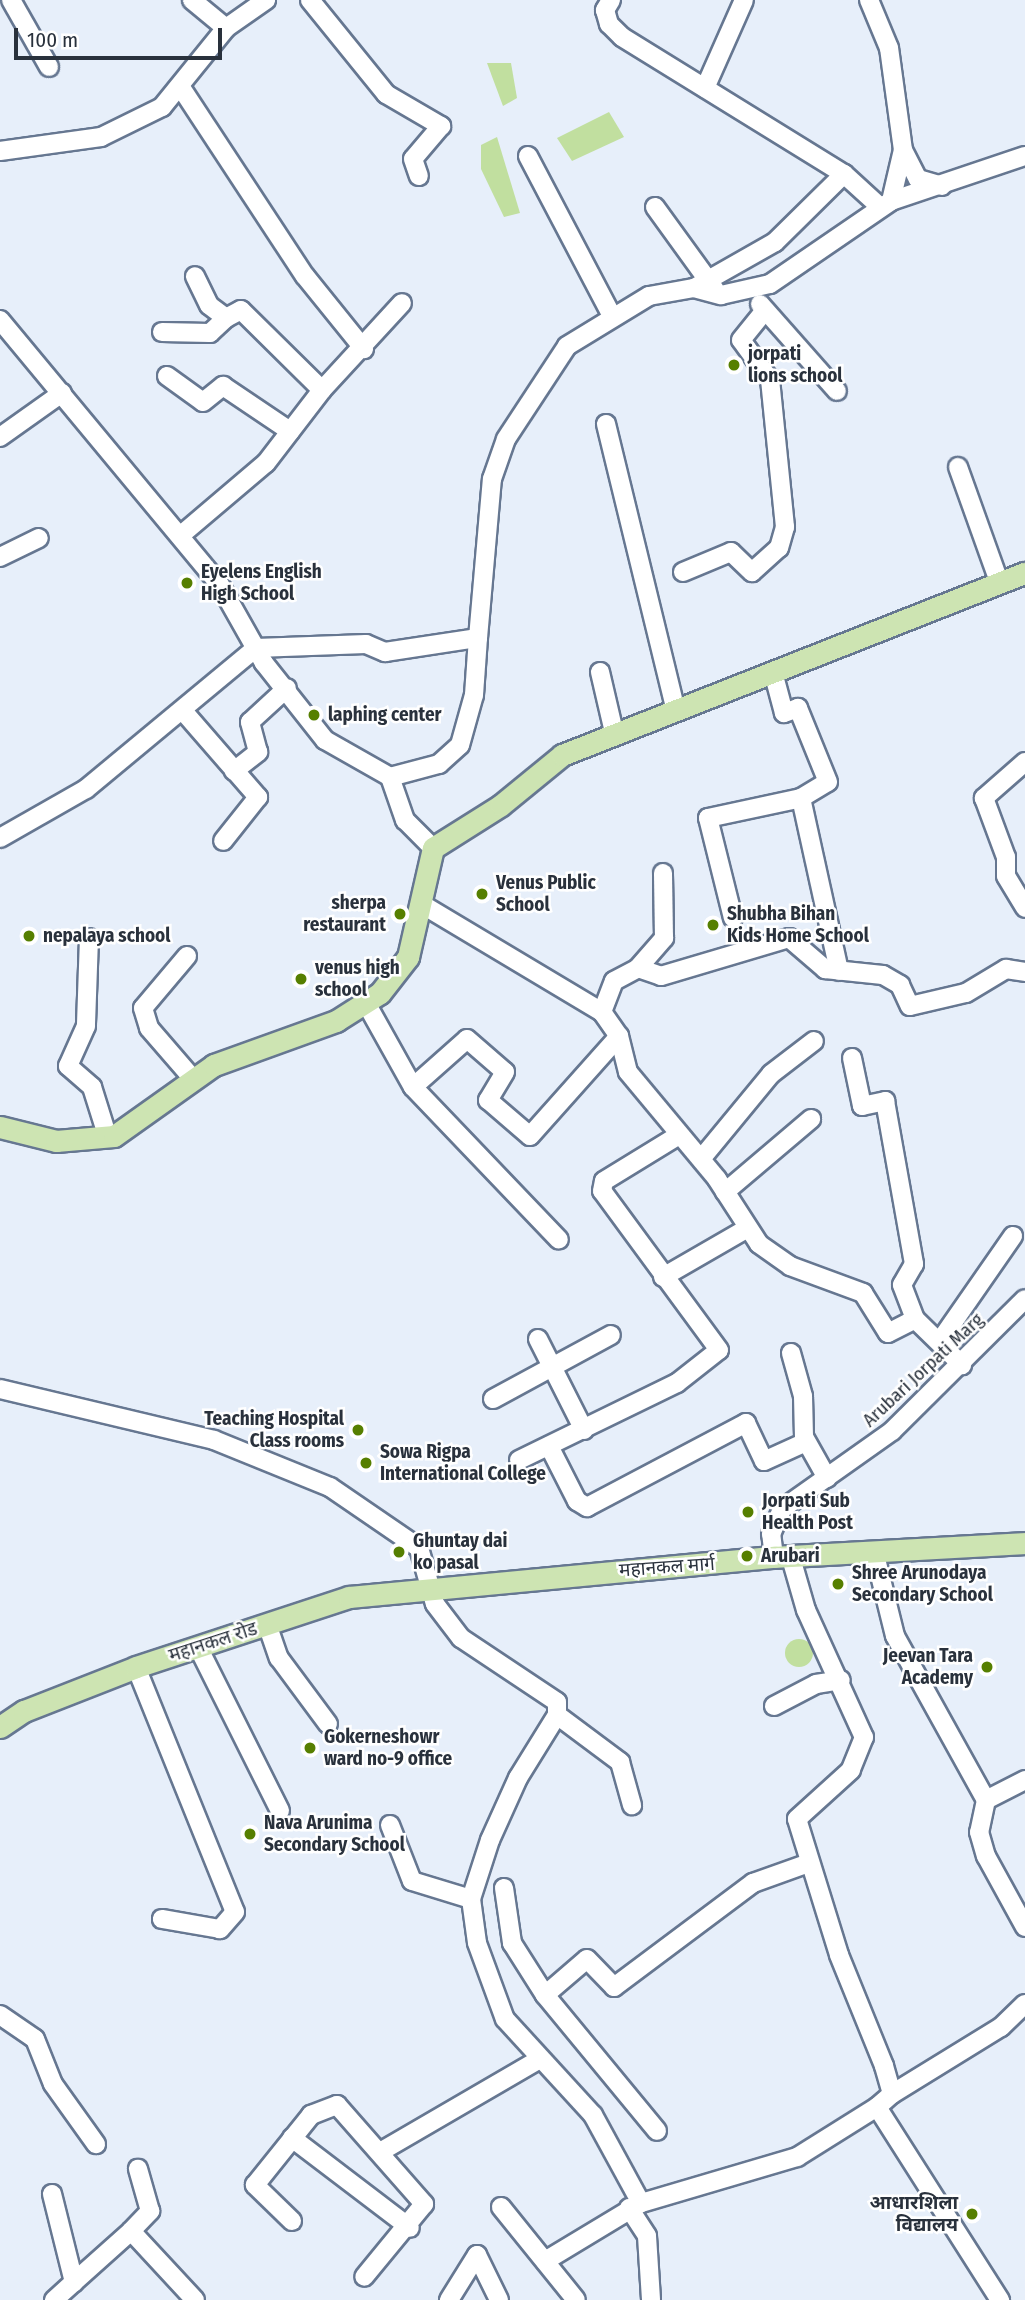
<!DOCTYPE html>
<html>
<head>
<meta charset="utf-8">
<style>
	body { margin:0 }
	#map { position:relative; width:1025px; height:2300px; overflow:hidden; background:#e7effa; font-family:"Fira Sans Condensed","Noto Sans Devanagari",sans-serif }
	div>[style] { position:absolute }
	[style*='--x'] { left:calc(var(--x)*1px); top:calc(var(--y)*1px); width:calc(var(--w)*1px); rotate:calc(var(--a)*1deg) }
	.green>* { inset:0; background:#c1df9f }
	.round { border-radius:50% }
	.roads { filter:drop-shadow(2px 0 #667791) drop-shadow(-2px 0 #667791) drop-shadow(0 2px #667791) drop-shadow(0 -2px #667791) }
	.minor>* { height:18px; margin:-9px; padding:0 9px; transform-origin:9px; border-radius:9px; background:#fff }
	.major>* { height:21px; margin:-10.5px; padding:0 10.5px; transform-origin:10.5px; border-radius:10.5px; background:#cde4b2 }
	.dots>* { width:19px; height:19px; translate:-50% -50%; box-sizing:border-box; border:4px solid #fff; border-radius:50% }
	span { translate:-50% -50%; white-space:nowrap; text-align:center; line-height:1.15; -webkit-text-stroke:5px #fff; paint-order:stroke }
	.poi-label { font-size:19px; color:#29313c; font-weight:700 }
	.left { translate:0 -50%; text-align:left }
	.right { translate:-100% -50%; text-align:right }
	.street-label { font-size:19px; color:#29313c }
	.scale { position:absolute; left:14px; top:28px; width:208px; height:32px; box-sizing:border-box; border:4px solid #29313c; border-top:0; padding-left:9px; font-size:21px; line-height:24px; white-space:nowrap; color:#29313c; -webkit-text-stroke:5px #fff; paint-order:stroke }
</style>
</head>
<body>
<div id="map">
	<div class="green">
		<div style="clip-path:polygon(487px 63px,511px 63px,517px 98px,503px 106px)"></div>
		<div style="clip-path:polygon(609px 112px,624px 137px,572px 161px,557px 138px)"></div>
		<div style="clip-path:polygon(497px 137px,520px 213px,504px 217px,481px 169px,481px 145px)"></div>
		<div class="round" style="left:785px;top:1639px;width:28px;height:28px"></div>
	</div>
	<div class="roads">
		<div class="minor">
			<div style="--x:11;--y:0;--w:77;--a:60.4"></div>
			<div style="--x:192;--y:0;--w:44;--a:39.5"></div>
			<div style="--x:310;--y:0;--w:121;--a:51"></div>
			<div style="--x:386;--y:94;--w:64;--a:30.2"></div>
			<div style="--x:441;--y:126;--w:43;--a:130.3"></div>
			<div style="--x:413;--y:159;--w:18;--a:71"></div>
			<div style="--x:611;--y:0;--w:12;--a:121"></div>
			<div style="--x:605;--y:10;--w:15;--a:74"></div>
			<div style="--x:609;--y:24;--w:18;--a:45"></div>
			<div style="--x:622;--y:37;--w:261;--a:31.7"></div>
			<div style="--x:844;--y:174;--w:47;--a:42.4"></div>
			<div style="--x:180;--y:86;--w:227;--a:56.7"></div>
			<div style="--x:305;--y:276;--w:94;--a:51.1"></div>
			<div style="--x:705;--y:88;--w:96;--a:-66.1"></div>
			<div style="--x:903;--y:150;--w:33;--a:63"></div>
			<div style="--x:918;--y:179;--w:25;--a:16"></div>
			<div style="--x:0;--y:151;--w:102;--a:-7.9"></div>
			<div style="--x:101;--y:137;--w:68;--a:-26.2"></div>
			<div style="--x:162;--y:107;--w:102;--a:-51"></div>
			<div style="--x:226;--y:28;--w:49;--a:-35"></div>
			<div style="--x:528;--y:156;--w:181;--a:62.3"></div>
			<div style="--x:891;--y:201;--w:141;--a:-18.6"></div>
			<div style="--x:655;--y:207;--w:102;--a:54.1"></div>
			<div style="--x:694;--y:288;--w:93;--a:-29.6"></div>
			<div style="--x:775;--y:242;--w:97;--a:-44.6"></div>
			<div style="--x:760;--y:304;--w:116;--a:48.5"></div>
			<div style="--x:0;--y:320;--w:344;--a:50.3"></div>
			<div style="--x:220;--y:585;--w:90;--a:60.6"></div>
			<div style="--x:264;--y:663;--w:98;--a:51.6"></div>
			<div style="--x:325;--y:740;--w:75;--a:29.6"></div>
			<div style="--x:390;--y:777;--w:46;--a:70.8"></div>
			<div style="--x:405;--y:820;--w:40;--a:45"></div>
			<div style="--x:162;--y:332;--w:48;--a:1.2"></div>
			<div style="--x:210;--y:333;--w:22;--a:-43"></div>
			<div style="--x:167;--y:376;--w:44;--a:35.8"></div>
			<div style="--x:203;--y:402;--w:26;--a:-39"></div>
			<div style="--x:223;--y:386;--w:81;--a:33.9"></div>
			<div style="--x:322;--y:390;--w:118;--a:-47.4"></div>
			<div style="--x:606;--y:424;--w:290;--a:76.3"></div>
			<div style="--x:0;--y:437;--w:76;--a:-35.4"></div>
			<div style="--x:958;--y:467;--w:124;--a:70.3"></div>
			<div style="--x:181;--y:535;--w:111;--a:-40.3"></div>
			<div style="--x:266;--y:463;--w:92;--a:-52.5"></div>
			<div style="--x:322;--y:390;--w:114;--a:-135.4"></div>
			<div style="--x:241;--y:310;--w:17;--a:152"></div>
			<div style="--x:226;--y:318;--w:21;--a:-143"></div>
			<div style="--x:209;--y:305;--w:32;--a:-116"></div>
			<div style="--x:0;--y:557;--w:43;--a:-26"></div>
			<div style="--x:683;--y:572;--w:52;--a:-22.6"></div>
			<div style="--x:731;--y:552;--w:29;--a:44"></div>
			<div style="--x:752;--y:572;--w:36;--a:-42"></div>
			<div style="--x:779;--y:548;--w:22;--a:-74"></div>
			<div style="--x:785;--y:527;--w:148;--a:-95.8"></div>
			<div style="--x:770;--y:380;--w:49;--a:-125.9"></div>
			<div style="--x:741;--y:340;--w:36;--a:-51"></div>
			<div style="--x:600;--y:672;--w:62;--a:76.9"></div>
			<div style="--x:184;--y:712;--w:113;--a:49"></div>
			<div style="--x:258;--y:797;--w:56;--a:128.5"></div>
			<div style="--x:1025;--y:762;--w:55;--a:138.7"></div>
			<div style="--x:984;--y:798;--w:63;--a:69.6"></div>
			<div style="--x:1006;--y:857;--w:19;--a:90"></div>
			<div style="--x:1006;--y:876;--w:37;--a:59"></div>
			<div style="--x:234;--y:771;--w:31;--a:-38"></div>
			<div style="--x:258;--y:752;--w:31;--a:-105"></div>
			<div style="--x:250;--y:722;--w:50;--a:-42.6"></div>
			<div style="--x:390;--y:777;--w:51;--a:-14.9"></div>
			<div style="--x:439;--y:764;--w:28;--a:-42"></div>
			<div style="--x:460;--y:745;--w:52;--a:-74.4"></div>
			<div style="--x:474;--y:695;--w:57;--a:-86"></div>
			<div style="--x:801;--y:798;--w:177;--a:77.6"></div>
			<div style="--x:0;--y:838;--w:99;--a:-29.7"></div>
			<div style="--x:86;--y:789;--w:221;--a:-39.7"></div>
			<div style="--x:256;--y:648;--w:110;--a:-2.1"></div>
			<div style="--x:366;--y:644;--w:21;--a:23"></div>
			<div style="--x:385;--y:652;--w:94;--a:-8.6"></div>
			<div style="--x:478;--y:638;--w:160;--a:-85"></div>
			<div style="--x:492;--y:479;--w:42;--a:-70.7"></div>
			<div style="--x:506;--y:439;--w:111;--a:-56.7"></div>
			<div style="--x:567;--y:346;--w:96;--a:-31.4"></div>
			<div style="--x:649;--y:296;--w:46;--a:-10.1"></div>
			<div style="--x:694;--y:288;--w:28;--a:15"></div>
			<div style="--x:721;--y:295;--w:50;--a:-12.7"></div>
			<div style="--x:770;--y:284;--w:147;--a:-34.4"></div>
			<div style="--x:891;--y:201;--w:52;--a:-76.8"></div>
			<div style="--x:903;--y:150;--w:103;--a:-97.8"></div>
			<div style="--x:889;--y:48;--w:52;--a:-112.6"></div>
			<div style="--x:423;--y:905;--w:209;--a:30.9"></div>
			<div style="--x:602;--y:1012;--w:29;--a:55"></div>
			<div style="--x:619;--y:1036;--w:37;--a:76"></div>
			<div style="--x:628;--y:1072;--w:139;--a:50.2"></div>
			<div style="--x:717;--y:1179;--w:77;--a:57.1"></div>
			<div style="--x:759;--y:1244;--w:38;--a:35"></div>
			<div style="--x:790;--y:1266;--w:78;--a:20.3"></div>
			<div style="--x:863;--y:1293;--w:47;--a:58"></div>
			<div style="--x:888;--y:1333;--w:30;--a:-27"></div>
			<div style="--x:915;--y:1319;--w:66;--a:44.4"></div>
			<div style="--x:733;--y:918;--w:103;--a:-104"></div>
			<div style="--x:708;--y:818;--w:95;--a:-12.1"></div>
			<div style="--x:801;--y:798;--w:31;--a:-31"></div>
			<div style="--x:828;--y:782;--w:80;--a:-112.1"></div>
			<div style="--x:798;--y:708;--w:15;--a:160"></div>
			<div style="--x:784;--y:713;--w:38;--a:-105"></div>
			<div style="--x:89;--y:938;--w:88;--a:92"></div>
			<div style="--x:86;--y:1026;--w:44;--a:114.2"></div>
			<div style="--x:68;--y:1066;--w:32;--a:41"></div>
			<div style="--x:92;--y:1087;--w:53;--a:72.6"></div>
			<div style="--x:187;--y:956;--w:68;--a:130.2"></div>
			<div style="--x:143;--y:1008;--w:21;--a:73"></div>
			<div style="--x:149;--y:1028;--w:67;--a:49.2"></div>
			<div style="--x:638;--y:968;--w:24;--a:19"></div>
			<div style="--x:661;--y:976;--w:134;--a:-16.5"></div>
			<div style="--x:789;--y:938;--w:48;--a:40.7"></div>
			<div style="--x:825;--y:969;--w:58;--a:5.9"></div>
			<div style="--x:883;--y:975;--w:20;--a:30"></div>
			<div style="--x:900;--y:985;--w:23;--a:65"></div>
			<div style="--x:910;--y:1006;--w:57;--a:-13.1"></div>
			<div style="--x:966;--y:993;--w:47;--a:-31"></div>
			<div style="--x:1006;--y:969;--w:19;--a:9"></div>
			<div style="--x:366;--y:1003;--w:96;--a:60.8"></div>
			<div style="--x:413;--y:1087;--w:211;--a:46.3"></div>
			<div style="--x:602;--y:1012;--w:33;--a:-69"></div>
			<div style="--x:614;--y:981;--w:27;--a:-28"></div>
			<div style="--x:638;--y:968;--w:40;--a:-49"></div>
			<div style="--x:664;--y:938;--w:65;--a:-90.9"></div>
			<div style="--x:852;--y:1058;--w:49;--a:78.2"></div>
			<div style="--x:862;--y:1106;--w:24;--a:-12"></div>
			<div style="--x:885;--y:1101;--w:166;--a:79.9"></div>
			<div style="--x:914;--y:1264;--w:24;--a:120"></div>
			<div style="--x:902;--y:1285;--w:36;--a:69"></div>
			<div style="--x:413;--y:1087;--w:72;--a:-41.6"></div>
			<div style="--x:467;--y:1039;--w:50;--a:41"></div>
			<div style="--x:505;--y:1072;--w:33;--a:121"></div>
			<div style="--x:488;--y:1100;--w:55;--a:40.6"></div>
			<div style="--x:530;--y:1136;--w:134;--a:-48.3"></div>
			<div style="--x:701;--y:1159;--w:110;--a:-50.5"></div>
			<div style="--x:771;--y:1074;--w:54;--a:-37.5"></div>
			<div style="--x:725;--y:1192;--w:113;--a:-40.3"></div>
			<div style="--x:663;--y:1277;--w:96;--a:-30"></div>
			<div style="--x:538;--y:1339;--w:102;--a:63.2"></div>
			<div style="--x:940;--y:1341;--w:128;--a:-55.2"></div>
			<div style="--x:791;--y:1353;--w:45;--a:74.4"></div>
			<div style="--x:803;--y:1396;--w:41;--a:88.6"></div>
			<div style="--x:804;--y:1437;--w:47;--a:60.7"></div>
			<div style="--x:0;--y:1389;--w:220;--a:13.4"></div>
			<div style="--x:214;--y:1440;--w:125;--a:22.1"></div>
			<div style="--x:330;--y:1487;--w:108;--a:34.4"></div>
			<div style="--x:419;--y:1548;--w:58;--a:74.1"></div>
			<div style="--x:435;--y:1604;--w:43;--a:52.6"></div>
			<div style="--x:461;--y:1638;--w:115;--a:33.7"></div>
			<div style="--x:557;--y:1702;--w:13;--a:90"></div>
			<div style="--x:557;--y:1715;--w:74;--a:121.8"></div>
			<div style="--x:518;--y:1778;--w:68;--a:114.3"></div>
			<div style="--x:490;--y:1840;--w:62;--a:107.9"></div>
			<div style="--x:471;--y:1899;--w:44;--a:82.2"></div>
			<div style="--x:477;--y:1943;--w:81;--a:69.8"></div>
			<div style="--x:505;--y:2019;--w:130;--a:47.5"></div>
			<div style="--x:593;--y:2115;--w:100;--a:61.4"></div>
			<div style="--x:493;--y:1399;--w:134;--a:-28.5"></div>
			<div style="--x:549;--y:1446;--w:62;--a:63"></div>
			<div style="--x:577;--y:1501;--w:12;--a:31"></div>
			<div style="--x:587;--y:1507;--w:180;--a:-27.8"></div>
			<div style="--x:746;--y:1423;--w:42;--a:64.7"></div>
			<div style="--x:764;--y:1461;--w:46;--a:-24.3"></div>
			<div style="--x:519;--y:1460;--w:176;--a:-26"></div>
			<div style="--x:677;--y:1383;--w:53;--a:-38.2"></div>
			<div style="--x:719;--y:1350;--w:197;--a:-126.3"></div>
			<div style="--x:602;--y:1191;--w:10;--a:-79"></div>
			<div style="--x:604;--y:1181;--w:88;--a:-31.5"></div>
			<div style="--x:875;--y:1555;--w:83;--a:76.1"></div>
			<div style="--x:895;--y:1636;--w:188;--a:61"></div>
			<div style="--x:986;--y:1800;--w:33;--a:102"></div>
			<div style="--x:979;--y:1832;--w:25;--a:74"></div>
			<div style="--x:986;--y:1856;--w:81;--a:61.2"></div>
			<div style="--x:774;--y:1557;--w:23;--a:-97"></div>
			<div style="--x:771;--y:1534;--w:27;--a:-66"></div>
			<div style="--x:782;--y:1509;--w:135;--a:-35.3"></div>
			<div style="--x:892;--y:1431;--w:187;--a:-44.8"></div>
			<div style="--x:791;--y:1558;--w:54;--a:73.9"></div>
			<div style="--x:806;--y:1610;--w:140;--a:65.5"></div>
			<div style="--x:864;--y:1737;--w:35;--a:112"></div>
			<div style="--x:851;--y:1770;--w:73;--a:137.8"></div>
			<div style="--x:797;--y:1819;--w:142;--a:72.8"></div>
			<div style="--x:839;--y:1955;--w:120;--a:67.9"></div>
			<div style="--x:884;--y:2066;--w:29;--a:74"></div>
			<div style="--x:892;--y:2094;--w:20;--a:139"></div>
			<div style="--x:877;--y:2107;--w:229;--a:57.5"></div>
			<div style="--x:267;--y:1624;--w:36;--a:71"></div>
			<div style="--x:279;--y:1658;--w:82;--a:53.4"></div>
			<div style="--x:198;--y:1647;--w:183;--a:63.4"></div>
			<div style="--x:136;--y:1667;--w:264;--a:68"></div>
			<div style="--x:235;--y:1912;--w:23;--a:131"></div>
			<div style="--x:220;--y:1929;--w:59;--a:-170.2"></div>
			<div style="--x:774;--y:1706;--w:47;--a:-27.6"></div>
			<div style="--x:816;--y:1684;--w:25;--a:-9"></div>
			<div style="--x:557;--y:1715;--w:79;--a:36.7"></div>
			<div style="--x:620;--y:1762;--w:45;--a:74.4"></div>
			<div style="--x:986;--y:1800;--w:44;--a:-27.1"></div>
			<div style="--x:390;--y:1825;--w:60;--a:68.6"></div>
			<div style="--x:412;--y:1881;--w:62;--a:17"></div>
			<div style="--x:504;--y:1888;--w:56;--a:81.7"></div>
			<div style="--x:512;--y:1943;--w:62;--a:57.6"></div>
			<div style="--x:545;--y:1995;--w:176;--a:50.5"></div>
			<div style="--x:545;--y:1995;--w:55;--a:-40.6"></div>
			<div style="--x:587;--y:1959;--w:39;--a:46"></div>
			<div style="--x:614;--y:1987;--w:174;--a:-36.8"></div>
			<div style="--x:753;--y:1883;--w:59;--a:-19.7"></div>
			<div style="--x:0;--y:2015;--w:42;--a:34.4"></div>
			<div style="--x:35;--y:2039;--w:48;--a:68.2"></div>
			<div style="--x:53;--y:2084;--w:74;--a:54.4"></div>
			<div style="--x:892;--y:2094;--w:128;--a:-31.6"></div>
			<div style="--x:1001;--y:2027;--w:33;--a:-44"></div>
			<div style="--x:292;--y:2138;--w:148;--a:37.3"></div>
			<div style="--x:380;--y:2152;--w:185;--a:-30.2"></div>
			<div style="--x:52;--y:2194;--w:91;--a:76"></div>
			<div style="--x:74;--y:2282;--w:27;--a:138"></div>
			<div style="--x:501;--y:2207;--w:119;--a:51.1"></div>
			<div style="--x:629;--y:2208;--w:33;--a:57"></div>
			<div style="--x:647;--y:2236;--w:64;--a:86.4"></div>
			<div style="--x:292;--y:2221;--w:52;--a:-135.8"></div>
			<div style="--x:255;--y:2185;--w:90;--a:-51.3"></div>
			<div style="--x:311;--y:2115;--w:28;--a:-21"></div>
			<div style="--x:337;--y:2105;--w:132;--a:48.7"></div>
			<div style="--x:424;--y:2204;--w:94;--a:129.4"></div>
			<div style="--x:131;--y:2231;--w:28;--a:-46"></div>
			<div style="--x:150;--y:2211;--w:44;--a:-105.9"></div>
			<div style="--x:545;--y:2261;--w:112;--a:-31.1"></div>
			<div style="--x:641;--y:2203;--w:163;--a:-16.4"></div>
			<div style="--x:797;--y:2157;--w:94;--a:-32"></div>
			<div style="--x:74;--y:2282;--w:76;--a:-41.8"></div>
			<div style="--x:131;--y:2231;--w:94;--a:47.2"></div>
			<div style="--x:449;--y:2300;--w:53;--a:-58.1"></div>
			<div style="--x:477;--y:2255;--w:50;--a:63.9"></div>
		</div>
		<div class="major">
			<div style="--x:0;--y:1127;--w:58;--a:14"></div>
			<div style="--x:56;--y:1141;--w:58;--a:-4.9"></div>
			<div style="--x:114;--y:1136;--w:123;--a:-35.4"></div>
			<div style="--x:214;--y:1065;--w:130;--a:-19.8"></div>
			<div style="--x:336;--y:1021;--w:52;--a:-32.5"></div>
			<div style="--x:380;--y:993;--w:46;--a:-52.1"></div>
			<div style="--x:408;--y:957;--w:112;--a:-77.1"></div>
			<div style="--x:433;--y:848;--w:80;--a:-32.3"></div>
			<div style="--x:501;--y:805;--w:79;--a:-39.3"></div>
			<div style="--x:562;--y:755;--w:497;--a:-21.5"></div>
			<div style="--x:0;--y:1727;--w:29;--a:-34"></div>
			<div style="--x:24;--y:1711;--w:120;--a:-21.4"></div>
			<div style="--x:136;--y:1667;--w:224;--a:-18.2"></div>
			<div style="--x:349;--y:1597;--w:427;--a:-5.4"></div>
			<div style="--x:774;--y:1557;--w:251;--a:-3.2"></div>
		</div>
	</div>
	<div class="dots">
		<div style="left:734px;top:365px;background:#567f00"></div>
		<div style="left:187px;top:583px;background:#567f00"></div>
		<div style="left:314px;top:715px;background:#567f00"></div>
		<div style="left:482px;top:894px;background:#567f00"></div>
		<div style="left:400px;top:914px;background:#567f00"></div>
		<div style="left:713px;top:925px;background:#567f00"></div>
		<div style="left:29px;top:936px;background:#567f00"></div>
		<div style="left:301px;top:979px;background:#567f00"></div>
		<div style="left:358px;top:1430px;background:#567f00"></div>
		<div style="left:366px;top:1463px;background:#567f00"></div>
		<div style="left:748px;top:1512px;background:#567f00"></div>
		<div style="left:399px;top:1552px;background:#567f00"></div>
		<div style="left:747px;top:1556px;background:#567f00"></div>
		<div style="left:838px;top:1584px;background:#567f00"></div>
		<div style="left:987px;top:1667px;background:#567f00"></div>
		<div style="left:310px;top:1748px;background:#567f00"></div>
		<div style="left:250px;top:1834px;background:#567f00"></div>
		<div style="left:972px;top:2214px;background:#567f00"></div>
	</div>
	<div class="poi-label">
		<span class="left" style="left:748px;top:365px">jorpati<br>lions school</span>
		<span class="left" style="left:201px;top:583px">Eyelens English<br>High School</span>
		<span class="left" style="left:328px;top:715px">laphing center</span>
		<span class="left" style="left:496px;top:894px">Venus Public<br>School</span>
		<span class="right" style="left:386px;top:914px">sherpa<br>restaurant</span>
		<span class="left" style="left:727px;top:925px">Shubha Bihan<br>Kids Home School</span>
		<span class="left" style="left:43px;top:936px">nepalaya school</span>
		<span class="left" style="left:315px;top:979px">venus high<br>school</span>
		<span class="right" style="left:344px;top:1430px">Teaching Hospital<br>Class rooms</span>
		<span class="left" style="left:380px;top:1463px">Sowa Rigpa<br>International College</span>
		<span class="left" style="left:762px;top:1512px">Jorpati Sub<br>Health Post</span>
		<span class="left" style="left:413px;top:1552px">Ghuntay dai<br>ko pasal</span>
		<span class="left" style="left:761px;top:1556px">Arubari</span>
		<span class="left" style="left:852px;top:1584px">Shree Arunodaya<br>Secondary School</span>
		<span class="right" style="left:973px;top:1667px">Jeevan Tara<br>Academy</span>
		<span class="left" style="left:324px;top:1748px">Gokerneshowr<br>ward no-9 office</span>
		<span class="left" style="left:264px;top:1834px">Nava Arunima<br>Secondary School</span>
		<span class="right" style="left:958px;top:2214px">आधारशिला<br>विद्यालय</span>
	</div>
	<div class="street-label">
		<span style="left:923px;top:1370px;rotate:-43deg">Arubari Jorpati Marg</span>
		<span style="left:667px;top:1567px;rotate:-4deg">महानकल मार्ग</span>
		<span style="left:213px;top:1642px;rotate:-18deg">महानकल रोड</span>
	</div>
	<div class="scale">100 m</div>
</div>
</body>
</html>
